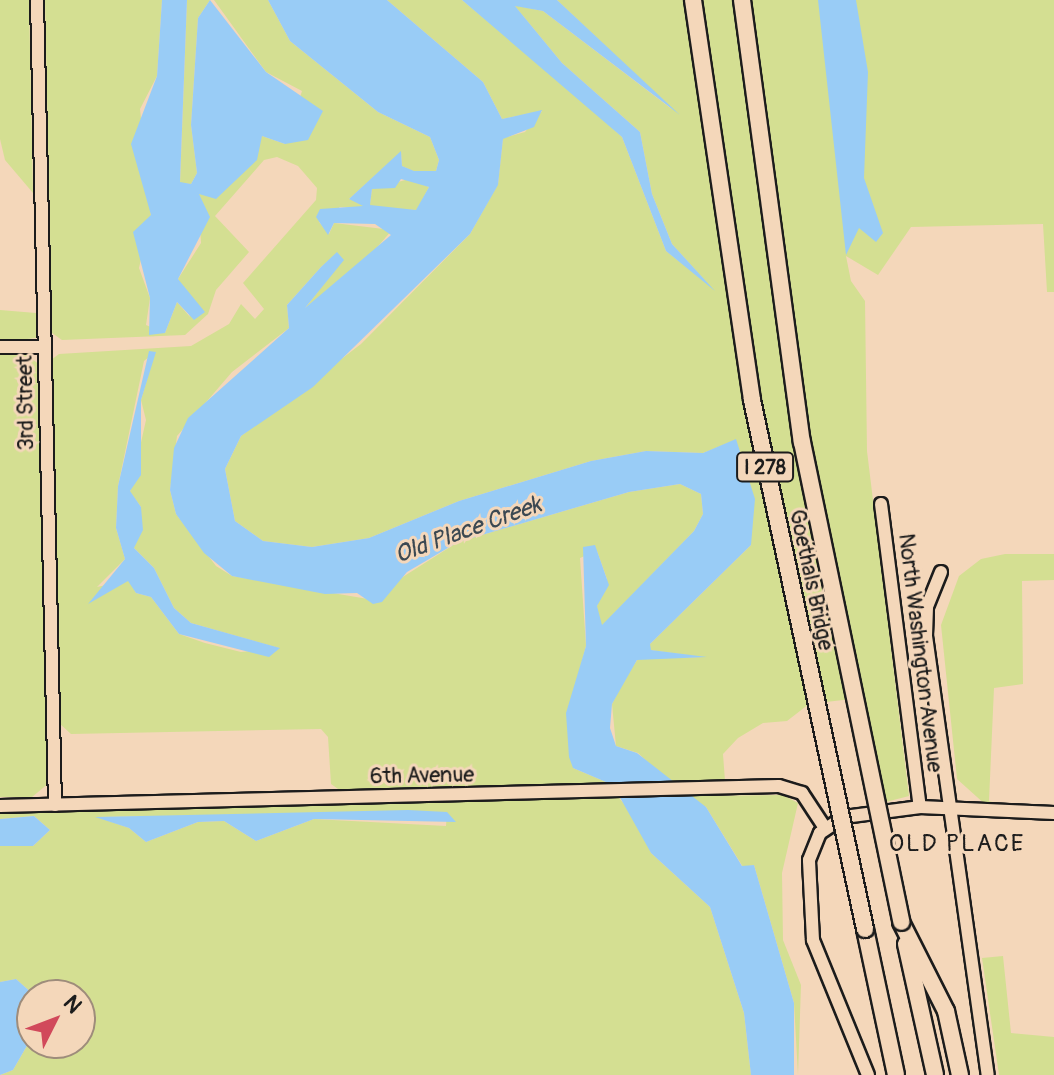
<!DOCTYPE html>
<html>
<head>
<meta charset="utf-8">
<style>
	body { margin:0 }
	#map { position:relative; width:1054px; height:1075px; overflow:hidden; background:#f4d7ba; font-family:Pangolin,sans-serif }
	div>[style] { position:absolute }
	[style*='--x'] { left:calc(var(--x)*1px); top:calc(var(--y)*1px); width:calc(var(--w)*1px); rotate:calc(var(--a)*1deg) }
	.green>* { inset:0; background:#d4df92 }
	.water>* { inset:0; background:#99ccf6 }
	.roads { filter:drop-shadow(2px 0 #1c1c1c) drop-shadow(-2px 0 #1c1c1c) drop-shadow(0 2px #1c1c1c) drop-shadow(0 -2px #1c1c1c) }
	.minor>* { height:12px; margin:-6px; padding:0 6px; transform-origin:6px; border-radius:6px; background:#f4d7ba }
	.highway>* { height:16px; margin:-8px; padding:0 8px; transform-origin:8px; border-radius:8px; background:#f4d7ba }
	.bridges { filter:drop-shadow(2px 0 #1c1c1c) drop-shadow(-2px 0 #1c1c1c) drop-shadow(0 2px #1c1c1c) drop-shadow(0 -2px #1c1c1c) }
	.highway-bridge>* { height:16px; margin:-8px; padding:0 8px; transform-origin:8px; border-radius:8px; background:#f4d7ba }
	span { translate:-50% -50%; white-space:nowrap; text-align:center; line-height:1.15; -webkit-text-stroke:6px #f4d7ba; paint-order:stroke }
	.shield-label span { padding:2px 6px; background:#f4d7ba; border:2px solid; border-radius:6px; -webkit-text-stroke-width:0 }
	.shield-label { font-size:20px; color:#1c1c1c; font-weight:700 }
	.street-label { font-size:22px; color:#1c1c1c }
	.water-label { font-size:24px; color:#3b4852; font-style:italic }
	.neighbourhood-label { font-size:24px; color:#1c1c1c; letter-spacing:2px }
	.north { position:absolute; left:16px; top:979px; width:80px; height:80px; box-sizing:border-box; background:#f4d7ba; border:2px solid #9e8c7b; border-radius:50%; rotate:48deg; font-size:22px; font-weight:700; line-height:32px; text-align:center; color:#1c1c1c }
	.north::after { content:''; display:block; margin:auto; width:28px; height:36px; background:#d1495b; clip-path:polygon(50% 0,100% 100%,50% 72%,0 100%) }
</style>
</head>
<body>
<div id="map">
	<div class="green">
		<div style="clip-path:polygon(0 0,29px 0,33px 193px,5px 160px,0 139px)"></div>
		<div style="clip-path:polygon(evenodd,45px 0,162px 0,157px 76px,140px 109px,151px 216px,139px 268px,150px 298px,146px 325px,165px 333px,177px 302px,190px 317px,178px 279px,201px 243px,198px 193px,262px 136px,285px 144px,302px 91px,266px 72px,214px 0,268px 0,290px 41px,378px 112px,430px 137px,439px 160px,436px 171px,413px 171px,402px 166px,401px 152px,349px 199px,370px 204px,372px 189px,409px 179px,429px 187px,417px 210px,340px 207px,319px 222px,329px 234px,334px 223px,392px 230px,368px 258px,305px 308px,331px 275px,337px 253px,321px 267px,287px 305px,289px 328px,232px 372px,177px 436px,170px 490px,176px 514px,216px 566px,232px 576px,368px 599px,458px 542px,629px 492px,680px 484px,701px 494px,703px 514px,694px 531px,603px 625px,598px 625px,597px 606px,607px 579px,597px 551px,580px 558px,586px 646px,574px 690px,573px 768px,613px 785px,341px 791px,331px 784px,328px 737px,321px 729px,71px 734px,59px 723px,51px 360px,59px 354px,191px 346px,229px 324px,241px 304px,255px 319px,264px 309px,243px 283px,316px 200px,317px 188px,298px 166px,277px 157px,264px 160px,215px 216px,249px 252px,216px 290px,208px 314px,185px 335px,62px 340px,52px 333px,45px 0,155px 352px,141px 400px,146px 420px,130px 492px,141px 507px,134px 548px,154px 568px,174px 608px,191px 623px,279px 648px,241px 652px,205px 643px,179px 634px,151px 597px,136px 593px,129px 580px,97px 587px,125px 559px,116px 528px,118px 486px,144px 361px,155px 352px)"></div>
		<div style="clip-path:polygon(187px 0,210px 0,198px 18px,191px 125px,197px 173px,191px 184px,180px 183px)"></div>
		<div style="clip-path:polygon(387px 0,462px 0,583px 101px,622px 137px,666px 251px,709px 285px,672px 244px,652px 194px,640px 132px,562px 63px,514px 5px,543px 11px,673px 110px,557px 0,1054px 0,1054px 292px,1047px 292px,1043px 224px,911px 227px,878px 275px,846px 256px,851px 281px,865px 301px,867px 451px,909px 796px,882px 803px,860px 698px,809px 704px,787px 721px,763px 723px,738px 738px,723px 754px,725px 781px,671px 784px,638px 753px,616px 746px,612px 704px,626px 676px,638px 659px,702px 657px,650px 650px,650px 644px,751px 545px,746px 465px,728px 443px,703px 453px,646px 451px,591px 461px,459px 501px,369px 538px,312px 547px,263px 541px,235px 521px,225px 469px,241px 436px,361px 344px,470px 234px,498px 184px,503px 138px,525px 132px,542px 111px,502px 119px,483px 82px)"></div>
		<div style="clip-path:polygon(0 310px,36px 313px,36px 338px,0 342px)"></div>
		<div style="clip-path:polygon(0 352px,23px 352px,40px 365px,49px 783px,32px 797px,0 797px)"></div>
		<div style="clip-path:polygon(1005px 554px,1054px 554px,1054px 580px,1022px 581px,1023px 684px,994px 688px,989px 801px,1007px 806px,987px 806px,957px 779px,941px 625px,959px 576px,981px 559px)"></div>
		<div style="clip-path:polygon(783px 795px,798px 803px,782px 873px,783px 940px,801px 985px,798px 1075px,794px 1003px,754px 865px,743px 867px,706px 807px,687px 796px)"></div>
		<div style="clip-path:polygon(evenodd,619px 798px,637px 819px,651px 853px,710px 907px,744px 1013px,751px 1075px,0 1075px,13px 1070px,32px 1037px,32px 1043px,80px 1043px,80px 995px,34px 995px,16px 979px,0 982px,0 846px,33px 846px,50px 830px,34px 816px,0 819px,0 813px,619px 798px,447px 812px,446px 826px,314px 819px,256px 841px,224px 821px,198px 822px,146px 842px,129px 828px,97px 817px,447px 812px)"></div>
		<div style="clip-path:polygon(1003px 956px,1011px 1033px,1054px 1037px,1054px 1075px,999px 1075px,982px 958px)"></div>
	</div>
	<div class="water">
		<div style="clip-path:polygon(162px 0,187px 0,180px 182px,191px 184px,197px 173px,191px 125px,198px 18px,210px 0,266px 72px,323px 111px,308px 140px,285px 144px,262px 136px,257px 160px,216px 199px,199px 194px,210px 217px,178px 279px,205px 312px,194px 320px,177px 302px,165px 333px,149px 335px,150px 298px,133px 232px,151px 215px,131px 144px,157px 76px)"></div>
		<div style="clip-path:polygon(evenodd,268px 0,387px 0,483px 82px,502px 119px,542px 110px,534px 127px,503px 139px,498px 185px,470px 234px,313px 387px,241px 436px,225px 469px,235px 521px,263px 541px,312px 547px,369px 538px,459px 501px,591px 461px,646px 451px,703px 453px,736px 439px,755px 499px,751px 545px,650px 644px,651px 650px,707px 657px,637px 660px,612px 704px,610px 728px,616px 746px,637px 753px,706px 807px,742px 866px,754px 865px,794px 1003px,794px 1075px,751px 1075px,744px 1013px,710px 907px,651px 853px,613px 785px,573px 768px,569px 757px,566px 713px,586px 646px,583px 547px,595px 545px,609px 585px,597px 606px,602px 625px,694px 531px,703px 514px,701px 494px,680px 484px,629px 492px,458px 542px,407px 572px,382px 602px,373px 604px,357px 593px,325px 594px,232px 576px,204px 553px,176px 514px,170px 490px,174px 448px,188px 418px,289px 328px,287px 305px,321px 267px,337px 252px,344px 260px,305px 308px,391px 235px,375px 224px,334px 223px,328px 235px,316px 217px,320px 209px,363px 206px,349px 199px,401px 151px,402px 166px,414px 171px,436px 171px,439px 160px,430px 137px,378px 112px,290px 41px,268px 0,401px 179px,429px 187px,416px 210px,370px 205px,372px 189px,395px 188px,401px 179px)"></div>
		<div style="clip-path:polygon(462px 0,557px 0,680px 115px,543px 11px,515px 6px,562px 63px,640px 132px,652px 194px,672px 244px,715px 291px,666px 251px,622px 137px)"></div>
		<div style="clip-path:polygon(818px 0,856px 0,868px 72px,864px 178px,883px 233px,876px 242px,859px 228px,846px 255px)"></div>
		<div style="clip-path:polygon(149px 351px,156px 352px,141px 400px,141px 475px,130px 491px,141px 507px,143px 530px,134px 548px,154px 568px,174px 608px,191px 623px,280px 648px,269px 657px,179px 634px,151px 597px,136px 593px,128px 581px,88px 604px,125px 559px,116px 528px,118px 486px)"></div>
		<div style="clip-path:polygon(408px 810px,447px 812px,456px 822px,314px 819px,256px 841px,224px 821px,198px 822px,146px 842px,129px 828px,95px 817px)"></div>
		<div style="clip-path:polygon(34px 816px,50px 830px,33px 846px,0 846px,0 819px)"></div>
		<div style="clip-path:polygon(16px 979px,34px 995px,32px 1037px,13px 1070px,0 1075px,0 982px)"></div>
	</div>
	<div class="roads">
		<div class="minor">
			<div style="--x:37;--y:0;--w:805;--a:88.72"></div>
			<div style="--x:0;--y:347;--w:45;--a:0"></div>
			<div style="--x:881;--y:504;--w:305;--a:82.7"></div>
			<div style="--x:941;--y:572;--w:38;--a:112"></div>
			<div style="--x:927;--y:607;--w:29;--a:92"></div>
			<div style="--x:926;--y:636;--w:443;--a:82"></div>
			<div style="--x:0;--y:806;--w:779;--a:-1.47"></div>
			<div style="--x:779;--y:786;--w:24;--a:17"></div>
			<div style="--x:802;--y:793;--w:42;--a:56.7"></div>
			<div style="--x:868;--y:1075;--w:146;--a:-112.2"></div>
			<div style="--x:813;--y:940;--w:80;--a:-92.9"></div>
			<div style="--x:809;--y:860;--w:29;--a:-68"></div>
			<div style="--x:820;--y:833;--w:29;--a:-34"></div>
			<div style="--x:844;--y:817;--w:77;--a:-7.5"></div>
			<div style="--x:920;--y:807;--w:134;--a:2.6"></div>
		</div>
		<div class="highway">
			<div style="--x:901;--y:922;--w:100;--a:63.2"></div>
			<div style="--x:946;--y:1011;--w:66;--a:77.7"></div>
			<div style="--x:865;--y:929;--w:149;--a:78"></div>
			<div style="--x:906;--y:944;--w:134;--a:77.5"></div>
		</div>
	</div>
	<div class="bridges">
		<div class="highway-bridge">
			<div style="--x:693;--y:0;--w:404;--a:81.6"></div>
			<div style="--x:752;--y:400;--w:541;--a:77.94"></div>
			<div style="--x:742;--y:0;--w:446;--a:82.3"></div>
			<div style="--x:802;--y:442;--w:490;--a:78.3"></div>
		</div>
	</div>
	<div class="shield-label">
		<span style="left:765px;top:467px">I 278</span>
	</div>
	<div class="street-label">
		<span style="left:26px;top:403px;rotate:-91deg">3rd Street</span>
		<span style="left:811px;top:580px;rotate:78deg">Goethals Bridge</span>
		<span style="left:920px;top:653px;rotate:83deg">North Washington Avenue</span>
		<span style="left:422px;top:776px;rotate:-1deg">6th Avenue</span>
	</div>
	<div class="water-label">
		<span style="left:468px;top:530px;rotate:-20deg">Old Place Creek</span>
	</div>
	<div class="neighbourhood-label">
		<span style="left:957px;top:844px">OLD PLACE</span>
	</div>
	<div class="north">N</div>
</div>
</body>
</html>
